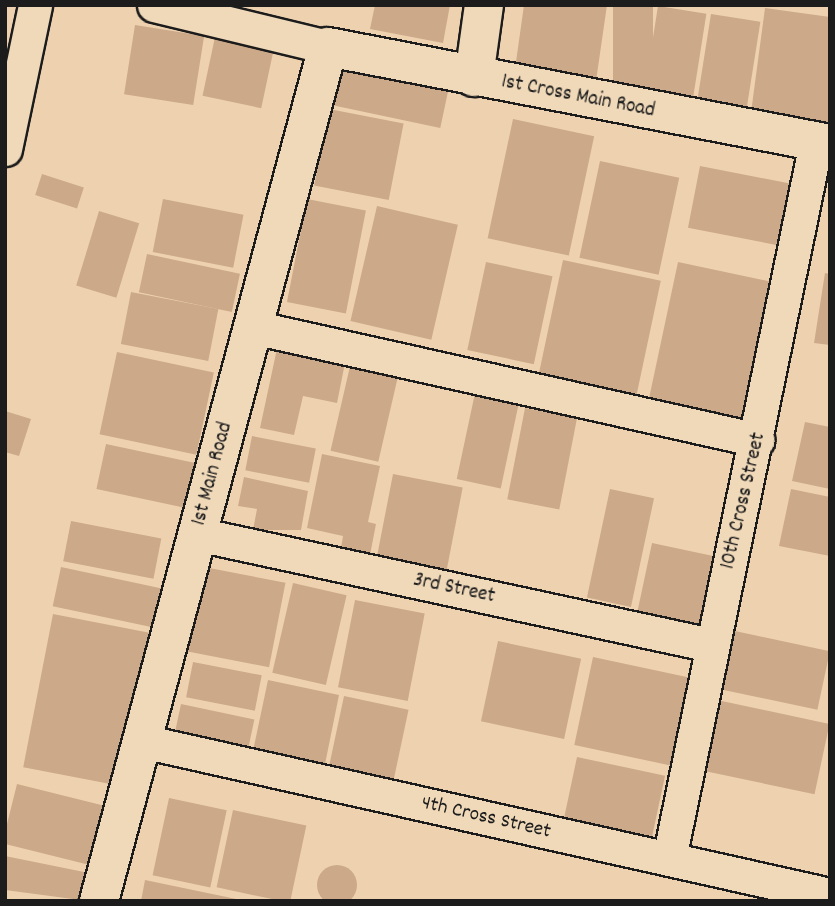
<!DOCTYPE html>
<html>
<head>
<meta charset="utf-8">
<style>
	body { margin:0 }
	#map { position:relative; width:835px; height:906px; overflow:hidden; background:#eed2af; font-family:Dekko,sans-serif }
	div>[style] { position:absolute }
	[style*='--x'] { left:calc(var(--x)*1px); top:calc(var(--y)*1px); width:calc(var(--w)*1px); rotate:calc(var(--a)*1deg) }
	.building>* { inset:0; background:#cca988; transform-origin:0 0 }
	.round { border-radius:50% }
	.roads { filter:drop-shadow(2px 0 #1c1c1c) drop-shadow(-2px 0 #1c1c1c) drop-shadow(0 2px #1c1c1c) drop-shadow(0 -2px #1c1c1c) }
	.street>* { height:33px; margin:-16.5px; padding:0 16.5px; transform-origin:16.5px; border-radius:16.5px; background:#f0d9b9 }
	.secondary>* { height:38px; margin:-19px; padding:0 19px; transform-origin:19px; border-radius:19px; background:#f0d9b9 }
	span { translate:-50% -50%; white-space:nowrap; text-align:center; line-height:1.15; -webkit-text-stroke:5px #f0d9b9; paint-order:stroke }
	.street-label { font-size:21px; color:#1c1c1c }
	.frame { position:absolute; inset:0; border:7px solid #1c1c1c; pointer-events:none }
</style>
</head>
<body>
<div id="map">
	<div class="building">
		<div style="clip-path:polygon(375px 5px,450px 5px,443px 43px,370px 29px)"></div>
		<div style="clip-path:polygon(524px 5px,607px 5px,596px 81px,515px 69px)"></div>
		<div style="left:613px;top:5px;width:40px;height:84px"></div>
		<div style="left:658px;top:6px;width:49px;height:92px;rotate:9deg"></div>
		<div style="clip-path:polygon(765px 8px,830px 17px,830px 131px,750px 120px)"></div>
		<div style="left:711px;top:14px;width:50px;height:98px;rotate:9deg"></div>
		<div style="left:135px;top:25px;width:70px;height:70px;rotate:9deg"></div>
		<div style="left:215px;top:37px;width:60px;height:60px;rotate:12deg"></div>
		<div style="left:341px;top:66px;width:110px;height:40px;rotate:12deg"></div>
		<div style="left:329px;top:109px;width:76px;height:78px;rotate:11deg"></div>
		<div style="left:513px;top:119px;width:83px;height:122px;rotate:12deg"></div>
		<div style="left:600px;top:161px;width:81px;height:99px;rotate:12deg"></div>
		<div style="left:700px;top:166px;width:102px;height:63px;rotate:11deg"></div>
		<div style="left:42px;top:174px;width:44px;height:22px;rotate:18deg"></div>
		<div style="left:163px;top:199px;width:82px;height:54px;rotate:11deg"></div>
		<div style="left:307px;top:199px;width:60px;height:105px;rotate:11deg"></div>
		<div style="left:377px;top:206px;width:83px;height:118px;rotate:13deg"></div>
		<div style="left:99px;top:211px;width:42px;height:78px;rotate:17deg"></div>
		<div style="left:147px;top:254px;width:95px;height:39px;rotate:12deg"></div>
		<div style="left:563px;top:260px;width:100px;height:118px;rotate:12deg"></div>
		<div style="left:486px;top:262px;width:68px;height:90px;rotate:12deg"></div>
		<div style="left:678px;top:262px;width:101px;height:150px;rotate:12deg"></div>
		<div style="clip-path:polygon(825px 273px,830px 274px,830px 345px,814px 343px)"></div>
		<div style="left:131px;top:292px;width:89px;height:53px;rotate:11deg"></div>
		<div style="clip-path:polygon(278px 344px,346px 358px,337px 403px,303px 396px,294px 435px,260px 428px)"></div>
		<div style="left:117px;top:352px;width:99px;height:84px;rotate:12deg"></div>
		<div style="left:351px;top:362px;width:49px;height:91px;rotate:13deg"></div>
		<div style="left:475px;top:393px;width:45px;height:88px;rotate:12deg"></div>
		<div style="left:525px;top:408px;width:53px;height:93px;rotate:11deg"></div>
		<div style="clip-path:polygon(5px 411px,31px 419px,19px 456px,5px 452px)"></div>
		<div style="clip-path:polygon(805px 422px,830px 427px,830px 489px,792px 481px)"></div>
		<div style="left:252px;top:436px;width:65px;height:35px;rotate:11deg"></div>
		<div style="left:106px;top:444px;width:102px;height:46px;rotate:12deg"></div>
		<div style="clip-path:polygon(322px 454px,380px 466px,368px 522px,376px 524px,370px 555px,341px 548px,343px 536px,307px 528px)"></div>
		<div style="left:393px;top:474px;width:71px;height:85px;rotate:11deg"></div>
		<div style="clip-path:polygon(244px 477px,308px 491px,301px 530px,253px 530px,257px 509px,238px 506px)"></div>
		<div style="left:610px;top:489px;width:45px;height:111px;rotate:12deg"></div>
		<div style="clip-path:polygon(791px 489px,830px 497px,830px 556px,779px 546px)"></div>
		<div style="left:71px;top:521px;width:92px;height:41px;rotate:11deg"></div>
		<div style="left:652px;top:543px;width:71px;height:70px;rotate:12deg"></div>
		<div style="left:61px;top:567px;width:108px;height:40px;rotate:12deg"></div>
		<div style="left:204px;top:567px;width:83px;height:86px;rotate:11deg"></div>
		<div style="left:293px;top:583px;width:55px;height:92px;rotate:13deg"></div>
		<div style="left:355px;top:600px;width:71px;height:89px;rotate:11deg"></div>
		<div style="left:53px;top:614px;width:106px;height:156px;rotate:11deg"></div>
		<div style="left:735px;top:631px;width:97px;height:60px;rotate:12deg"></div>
		<div style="left:498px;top:641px;width:85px;height:82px;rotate:12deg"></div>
		<div style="left:593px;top:657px;width:109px;height:90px;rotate:12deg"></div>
		<div style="left:193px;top:662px;width:70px;height:36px;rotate:11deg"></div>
		<div style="clip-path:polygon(268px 680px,339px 695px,322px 779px,253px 751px)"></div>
		<div style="left:344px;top:696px;width:66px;height:82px;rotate:12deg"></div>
		<div style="left:717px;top:700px;width:115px;height:72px;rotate:12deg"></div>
		<div style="left:181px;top:704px;width:75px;height:43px;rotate:12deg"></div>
		<div style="left:577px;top:757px;width:90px;height:62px;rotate:12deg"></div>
		<div style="left:17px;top:784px;width:91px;height:61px;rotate:14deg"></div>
		<div style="left:169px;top:798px;width:59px;height:79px;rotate:12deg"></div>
		<div style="left:233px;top:810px;width:75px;height:79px;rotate:12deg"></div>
		<div style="clip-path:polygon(5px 856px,94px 874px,88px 901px,5px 890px)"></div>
		<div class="round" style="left:317px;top:865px;width:40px;height:40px"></div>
		<div style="clip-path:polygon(145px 880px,241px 900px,241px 901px,141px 901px)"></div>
	</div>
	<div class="roads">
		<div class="street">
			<div style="--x:154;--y:5;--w:179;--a:13.6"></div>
			<div style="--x:5;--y:149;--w:147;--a:-78.2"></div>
			<div style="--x:253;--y:327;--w:517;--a:12.61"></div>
			<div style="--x:197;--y:534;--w:526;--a:12.19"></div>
			<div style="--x:142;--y:741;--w:705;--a:12.62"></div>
			<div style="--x:669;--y:859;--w:732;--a:-78.41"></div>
		</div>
		<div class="secondary">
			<div style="--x:474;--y:77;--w:73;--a:-82.1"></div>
			<div style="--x:99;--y:901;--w:884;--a:-74.99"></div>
			<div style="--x:328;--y:47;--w:511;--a:10.94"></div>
		</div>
	</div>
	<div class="street-label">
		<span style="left:578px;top:97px;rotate:11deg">1st Cross Main Road</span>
		<span style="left:213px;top:474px;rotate:-75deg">1st Main Road</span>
		<span style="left:744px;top:501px;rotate:-77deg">10th Cross Street</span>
		<span style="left:454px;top:589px;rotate:12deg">3rd Street</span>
		<span style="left:486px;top:818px;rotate:13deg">4th Cross Street</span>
	</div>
	<div class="frame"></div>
</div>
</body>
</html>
